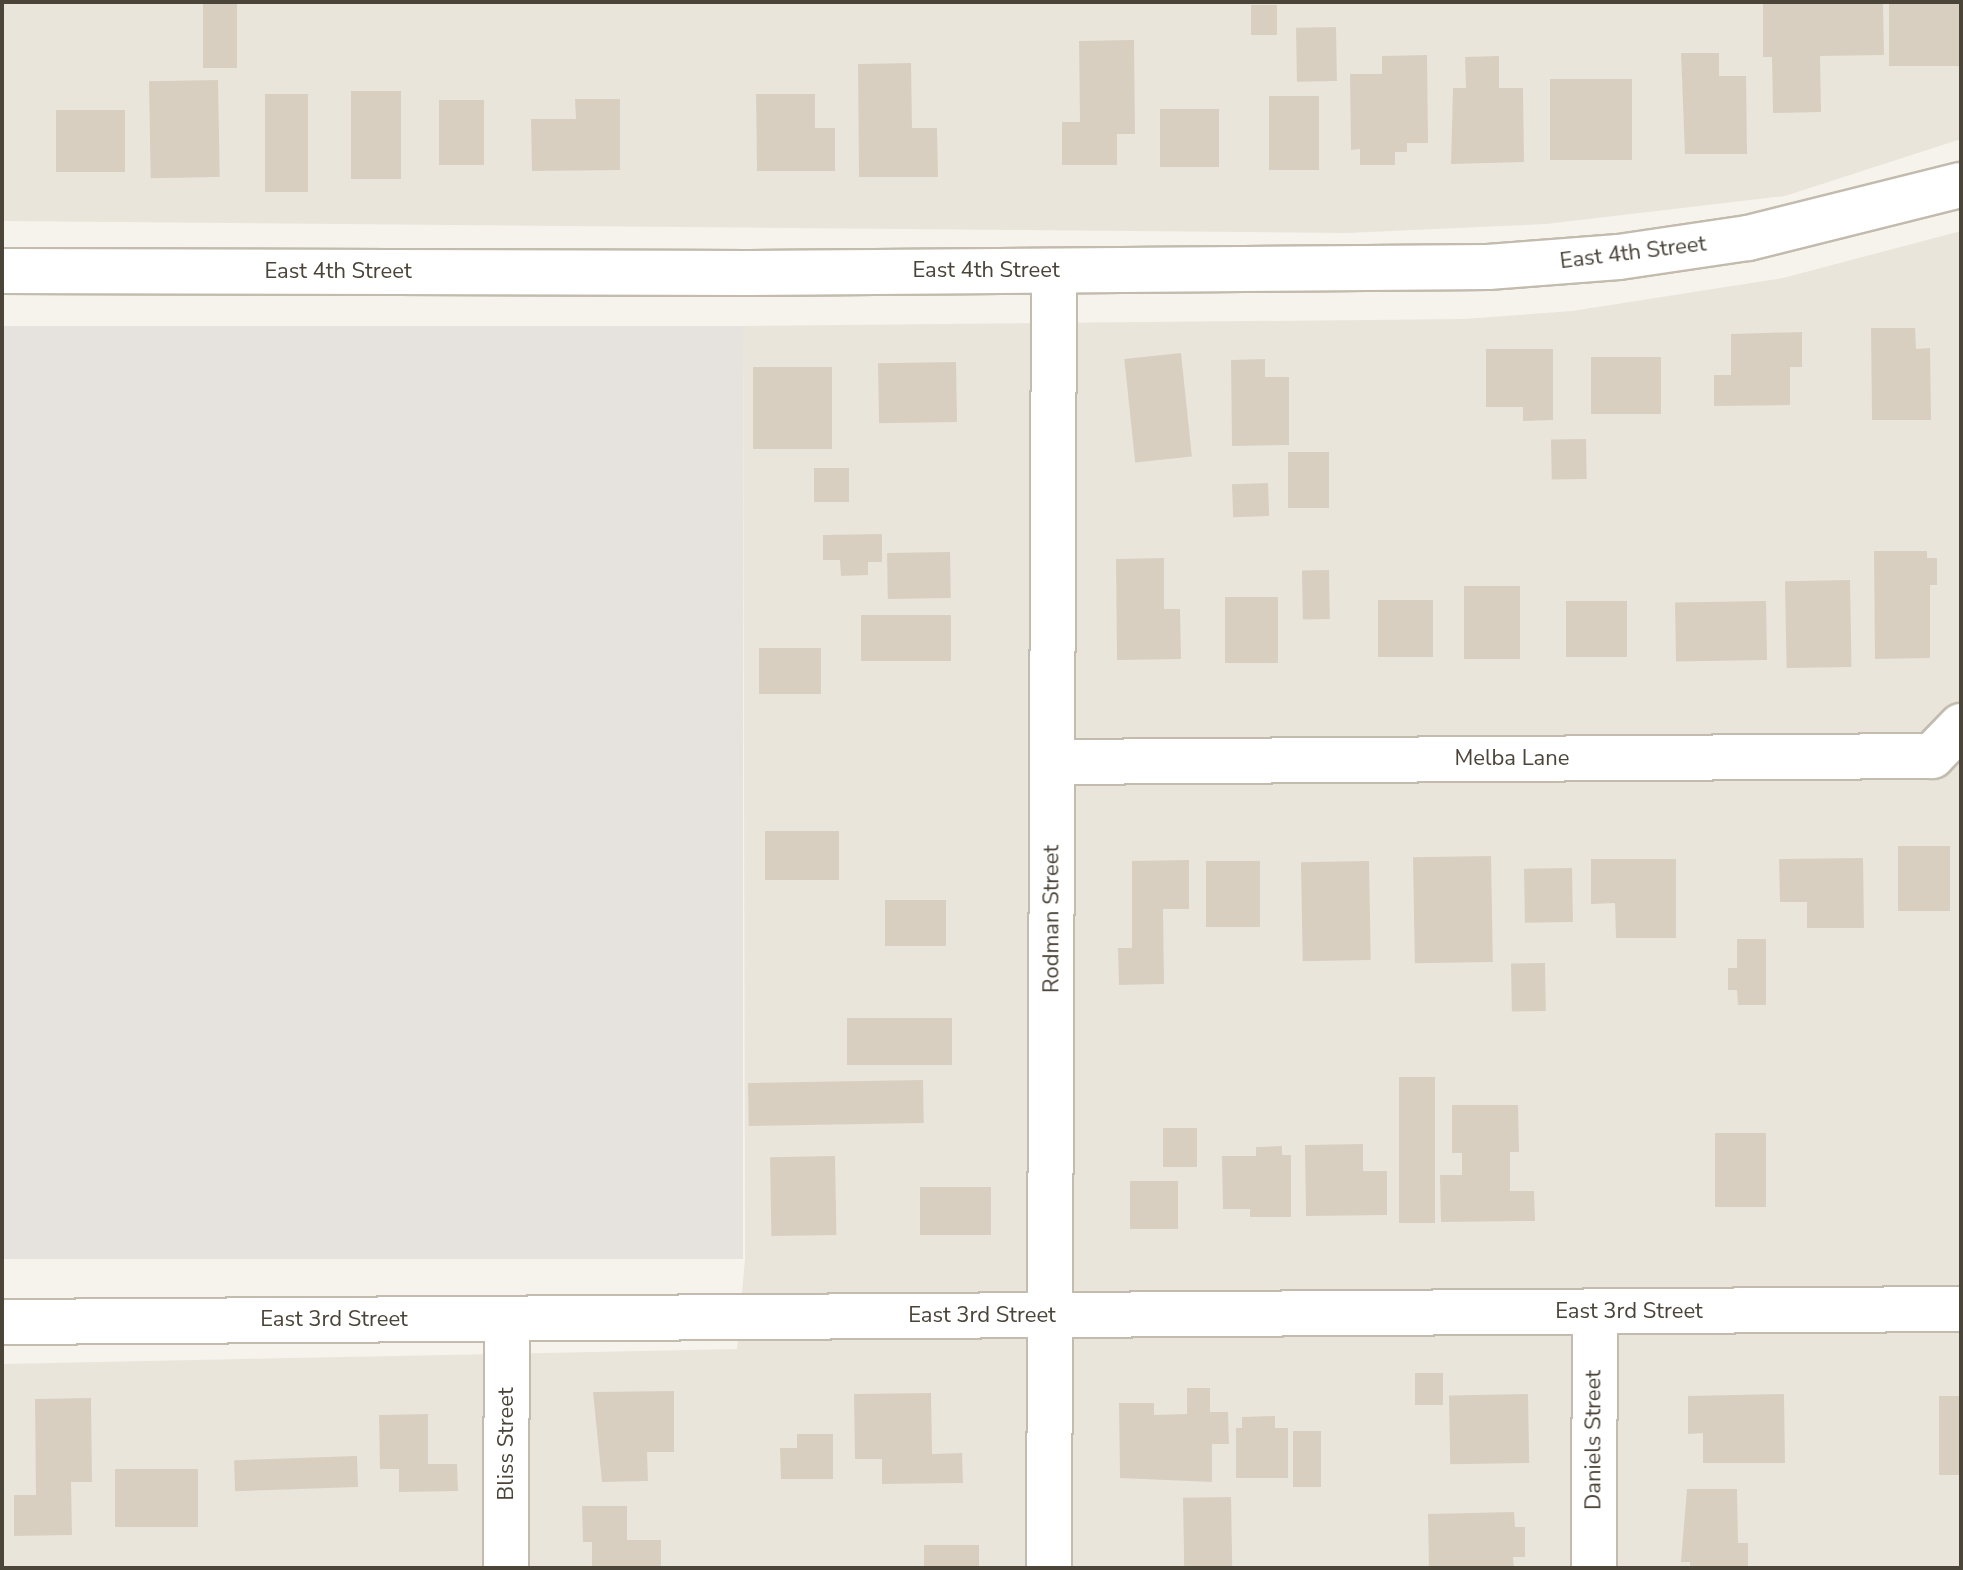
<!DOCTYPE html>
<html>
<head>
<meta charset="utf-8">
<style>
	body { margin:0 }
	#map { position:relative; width:1963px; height:1570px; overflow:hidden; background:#f6f3ec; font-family:"Nunito Sans",sans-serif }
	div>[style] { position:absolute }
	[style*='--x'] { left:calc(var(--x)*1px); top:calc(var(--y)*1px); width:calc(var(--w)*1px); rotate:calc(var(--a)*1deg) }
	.residential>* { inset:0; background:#eae5da }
	.industrial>* { inset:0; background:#e6e2dd; transform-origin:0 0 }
	.building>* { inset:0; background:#d8cfc1; transform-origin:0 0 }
	.roads { filter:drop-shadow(2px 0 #c2bbae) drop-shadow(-2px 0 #c2bbae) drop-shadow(0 2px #c2bbae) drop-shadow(0 -2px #c2bbae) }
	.minor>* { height:44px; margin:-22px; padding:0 22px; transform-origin:22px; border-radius:22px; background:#fff }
	.tertiary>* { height:44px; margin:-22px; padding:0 22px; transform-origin:22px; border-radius:22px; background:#fff }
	span { translate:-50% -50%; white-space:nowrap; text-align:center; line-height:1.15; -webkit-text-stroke:7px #fff; paint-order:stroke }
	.street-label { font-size:22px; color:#4b4439 }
	.frame { position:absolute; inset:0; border:4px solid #4b4439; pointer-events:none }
</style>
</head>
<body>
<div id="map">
	<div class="residential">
		<div style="clip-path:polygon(2px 2px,1961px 2px,1961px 139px,1785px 196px,1546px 224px,1346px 233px,2px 221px)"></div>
		<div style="clip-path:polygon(1961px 231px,1961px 1568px,2px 1568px,2px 1364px,737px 1349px,745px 1259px,743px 326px,1463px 319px,1572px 311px,1783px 278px)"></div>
	</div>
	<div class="industrial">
		<div style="left:743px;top:326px;width:933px;height:741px;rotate:90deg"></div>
	</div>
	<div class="building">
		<div style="left:203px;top:2px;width:34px;height:66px"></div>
		<div style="clip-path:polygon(1763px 2px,1883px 2px,1884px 55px,1820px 56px,1821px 112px,1773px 113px,1772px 57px,1763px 57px)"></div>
		<div style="left:1889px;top:2px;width:72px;height:64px"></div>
		<div style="left:1251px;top:5px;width:26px;height:30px"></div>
		<div style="left:1336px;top:27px;width:54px;height:40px;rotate:89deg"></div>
		<div style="clip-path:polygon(1134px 40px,1135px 134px,1117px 134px,1117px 165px,1062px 165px,1062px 122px,1080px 122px,1079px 41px)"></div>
		<div style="clip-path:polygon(1681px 53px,1719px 53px,1719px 76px,1746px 76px,1747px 154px,1685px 154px)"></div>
		<div style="clip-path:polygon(1427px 55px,1428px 143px,1407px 143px,1407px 152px,1395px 152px,1395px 165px,1360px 165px,1360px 149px,1351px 150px,1350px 74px,1382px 74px,1382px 56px)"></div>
		<div style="clip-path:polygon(1499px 56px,1499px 88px,1523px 88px,1524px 162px,1451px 164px,1453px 88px,1466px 88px,1465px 57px)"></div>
		<div style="clip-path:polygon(911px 63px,912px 128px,937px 128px,938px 177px,859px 177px,858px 64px)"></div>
		<div style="left:1632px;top:79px;width:81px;height:82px;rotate:90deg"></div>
		<div style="left:218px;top:80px;width:97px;height:69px;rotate:89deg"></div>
		<div style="left:401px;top:91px;width:88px;height:50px;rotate:90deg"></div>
		<div style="left:265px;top:94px;width:43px;height:98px"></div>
		<div style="clip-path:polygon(756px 94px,815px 94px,815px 128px,835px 128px,835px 171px,757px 171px)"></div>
		<div style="left:1269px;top:96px;width:50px;height:74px"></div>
		<div style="clip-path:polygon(575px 99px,620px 99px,620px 170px,532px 171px,531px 119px,576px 119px)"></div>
		<div style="left:439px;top:100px;width:45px;height:65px"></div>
		<div style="left:1160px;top:109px;width:59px;height:58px"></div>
		<div style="left:125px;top:110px;width:62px;height:69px;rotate:90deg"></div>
		<div style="clip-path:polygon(1871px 328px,1915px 328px,1916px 349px,1930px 348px,1931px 420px,1872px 420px)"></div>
		<div style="clip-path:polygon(1802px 332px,1802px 367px,1790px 367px,1790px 405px,1714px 406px,1714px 375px,1731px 375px,1731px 334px)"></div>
		<div style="clip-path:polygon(1486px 349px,1553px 349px,1553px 420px,1523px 421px,1523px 407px,1486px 407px)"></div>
		<div style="left:1181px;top:353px;width:104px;height:57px;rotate:84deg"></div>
		<div style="left:1661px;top:357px;width:57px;height:70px;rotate:90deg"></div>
		<div style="clip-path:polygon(1265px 359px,1265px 377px,1289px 377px,1289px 445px,1232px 446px,1231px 360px)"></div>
		<div style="left:956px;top:362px;width:60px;height:78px;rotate:89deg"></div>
		<div style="left:753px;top:367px;width:79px;height:82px"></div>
		<div style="left:1586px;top:439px;width:40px;height:35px;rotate:89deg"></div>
		<div style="left:1288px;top:452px;width:41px;height:56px"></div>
		<div style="left:814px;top:468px;width:35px;height:34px"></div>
		<div style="left:1268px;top:483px;width:33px;height:36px;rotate:88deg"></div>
		<div style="clip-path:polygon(882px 534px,882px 562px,868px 562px,868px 575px,841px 576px,840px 560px,823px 560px,823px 535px)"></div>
		<div style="clip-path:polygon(1874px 551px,1927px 551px,1927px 558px,1937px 558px,1937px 585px,1930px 585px,1930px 658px,1875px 659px)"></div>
		<div style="left:950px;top:552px;width:46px;height:63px;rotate:89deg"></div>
		<div style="clip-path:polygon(1164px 558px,1164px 609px,1180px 609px,1181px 659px,1117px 660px,1116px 559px)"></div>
		<div style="left:1329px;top:570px;width:49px;height:27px;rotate:89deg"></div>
		<div style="left:1850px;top:580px;width:87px;height:65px;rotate:89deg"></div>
		<div style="left:1464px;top:586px;width:56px;height:73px"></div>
		<div style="left:1278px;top:597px;width:66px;height:53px;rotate:90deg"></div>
		<div style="left:1433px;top:600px;width:57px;height:55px;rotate:90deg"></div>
		<div style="left:1566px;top:601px;width:61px;height:56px"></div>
		<div style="left:1766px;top:601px;width:59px;height:91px;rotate:89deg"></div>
		<div style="left:951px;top:615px;width:46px;height:90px;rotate:90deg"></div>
		<div style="left:759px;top:648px;width:62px;height:46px"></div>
		<div style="left:765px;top:831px;width:74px;height:49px"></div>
		<div style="left:1898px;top:846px;width:52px;height:65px"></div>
		<div style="left:1491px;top:856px;width:106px;height:78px;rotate:89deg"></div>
		<div style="clip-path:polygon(1863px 858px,1864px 928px,1807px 928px,1807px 902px,1780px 902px,1779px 859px)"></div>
		<div style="clip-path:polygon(1591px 859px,1676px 859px,1676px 938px,1616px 938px,1615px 903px,1591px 904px)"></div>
		<div style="clip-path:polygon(1189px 860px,1189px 909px,1163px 909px,1164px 984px,1119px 985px,1118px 948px,1132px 948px,1132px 861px)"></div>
		<div style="left:1206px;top:861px;width:54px;height:66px"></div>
		<div style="left:1369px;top:861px;width:99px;height:68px;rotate:89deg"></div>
		<div style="left:1572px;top:868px;width:54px;height:48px;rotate:89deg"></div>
		<div style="left:885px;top:900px;width:61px;height:46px"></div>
		<div style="clip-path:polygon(1737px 939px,1766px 939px,1766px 1005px,1738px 1005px,1737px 990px,1728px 990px,1728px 968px,1737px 968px)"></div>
		<div style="left:1545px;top:963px;width:48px;height:34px;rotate:89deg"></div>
		<div style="left:952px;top:1018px;width:47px;height:105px;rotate:90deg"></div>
		<div style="left:1399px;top:1077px;width:36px;height:146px"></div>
		<div style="left:923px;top:1080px;width:43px;height:175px;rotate:89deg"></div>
		<div style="clip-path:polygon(1452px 1105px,1518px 1105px,1519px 1152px,1510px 1152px,1510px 1191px,1534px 1191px,1535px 1221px,1441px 1222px,1440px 1175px,1462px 1175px,1462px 1153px,1452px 1153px)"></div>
		<div style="left:1197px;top:1128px;width:39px;height:34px;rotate:90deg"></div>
		<div style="left:1766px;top:1133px;width:74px;height:51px;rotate:90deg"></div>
		<div style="clip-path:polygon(1363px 1144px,1363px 1171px,1387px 1171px,1387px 1215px,1306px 1216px,1305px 1145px)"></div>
		<div style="clip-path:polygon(1282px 1146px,1282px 1155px,1291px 1155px,1291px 1217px,1250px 1217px,1250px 1209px,1223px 1209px,1222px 1156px,1256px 1156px,1256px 1147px)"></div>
		<div style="left:835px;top:1156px;width:79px;height:65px;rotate:89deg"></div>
		<div style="left:1130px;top:1181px;width:48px;height:48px"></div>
		<div style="left:991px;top:1187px;width:48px;height:71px;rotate:90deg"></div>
		<div style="left:1415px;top:1373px;width:28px;height:32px"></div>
		<div style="clip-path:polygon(1187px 1388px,1210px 1388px,1210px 1412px,1228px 1412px,1229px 1444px,1212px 1444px,1212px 1482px,1120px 1478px,1119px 1403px,1154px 1403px,1154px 1415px,1187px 1414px)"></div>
		<div style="clip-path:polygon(674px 1391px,674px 1452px,647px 1452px,648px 1481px,602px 1482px,593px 1392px)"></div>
		<div style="clip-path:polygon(931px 1393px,932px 1454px,962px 1453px,963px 1483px,882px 1484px,882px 1459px,855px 1459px,854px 1394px)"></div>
		<div style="left:1528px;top:1394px;width:69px;height:79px;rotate:89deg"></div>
		<div style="clip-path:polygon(1784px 1394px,1785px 1463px,1703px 1463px,1703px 1433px,1688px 1434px,1688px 1396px)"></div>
		<div style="left:1939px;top:1396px;width:22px;height:79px"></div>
		<div style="clip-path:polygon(91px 1398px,92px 1482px,71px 1482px,72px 1535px,14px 1536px,14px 1495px,36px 1495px,35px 1399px)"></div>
		<div style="clip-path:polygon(428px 1414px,428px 1464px,457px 1464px,458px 1491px,399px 1492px,399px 1469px,380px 1469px,379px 1415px)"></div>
		<div style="clip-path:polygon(1275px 1416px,1275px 1428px,1288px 1428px,1288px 1478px,1236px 1478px,1236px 1428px,1242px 1428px,1242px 1417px)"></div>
		<div style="left:1293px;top:1431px;width:28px;height:56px"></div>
		<div style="clip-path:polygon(797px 1434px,833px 1434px,833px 1479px,781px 1479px,780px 1448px,797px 1448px)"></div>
		<div style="left:357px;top:1456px;width:31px;height:123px;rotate:88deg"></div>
		<div style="left:115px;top:1469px;width:83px;height:58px"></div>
		<div style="clip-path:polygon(1687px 1489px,1737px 1489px,1738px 1543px,1748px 1543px,1748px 1566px,1690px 1568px,1690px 1562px,1681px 1562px)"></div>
		<div style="left:1231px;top:1497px;width:71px;height:48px;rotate:89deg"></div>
		<div style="clip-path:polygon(582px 1506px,627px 1506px,627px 1540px,661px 1540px,661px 1568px,592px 1568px,592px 1542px,583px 1542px)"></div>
		<div style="clip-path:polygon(1514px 1512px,1515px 1527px,1525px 1527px,1525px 1557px,1513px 1557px,1514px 1568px,1429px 1568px,1428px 1514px)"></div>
		<div style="left:979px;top:1545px;width:23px;height:55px;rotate:90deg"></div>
	</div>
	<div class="roads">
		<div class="minor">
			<div style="--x:1052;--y:762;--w:880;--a:-0.39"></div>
			<div style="--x:1932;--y:756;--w:42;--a:-46"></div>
			<div style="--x:2;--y:1322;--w:1959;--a:-0.38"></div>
			<div style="--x:506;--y:1568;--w:249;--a:-89.8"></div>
			<div style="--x:1049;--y:1568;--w:1297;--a:-89.78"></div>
			<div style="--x:1594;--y:1568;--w:256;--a:-89.8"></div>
		</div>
		<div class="tertiary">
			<div style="--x:2;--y:271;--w:747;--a:0.15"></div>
			<div style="--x:749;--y:273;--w:739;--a:-0.47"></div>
			<div style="--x:1488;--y:267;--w:131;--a:-4.4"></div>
			<div style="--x:1619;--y:257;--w:130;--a:-8.4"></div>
			<div style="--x:1748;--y:238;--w:219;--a:-14"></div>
		</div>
	</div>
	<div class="street-label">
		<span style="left:1633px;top:253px;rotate:-7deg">East 4th Street</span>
		<span style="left:986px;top:271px">East 4th Street</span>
		<span style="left:338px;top:272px">East 4th Street</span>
		<span style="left:1512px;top:759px">Melba Lane</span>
		<span style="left:1052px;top:919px;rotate:-90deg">Rodman Street</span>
		<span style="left:1629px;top:1312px">East 3rd Street</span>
		<span style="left:982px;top:1316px">East 3rd Street</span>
		<span style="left:334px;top:1320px">East 3rd Street</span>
		<span style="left:1594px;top:1440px;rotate:-90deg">Daniels Street</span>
		<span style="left:507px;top:1444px;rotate:-90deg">Bliss Street</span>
	</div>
	<div class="frame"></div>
</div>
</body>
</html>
